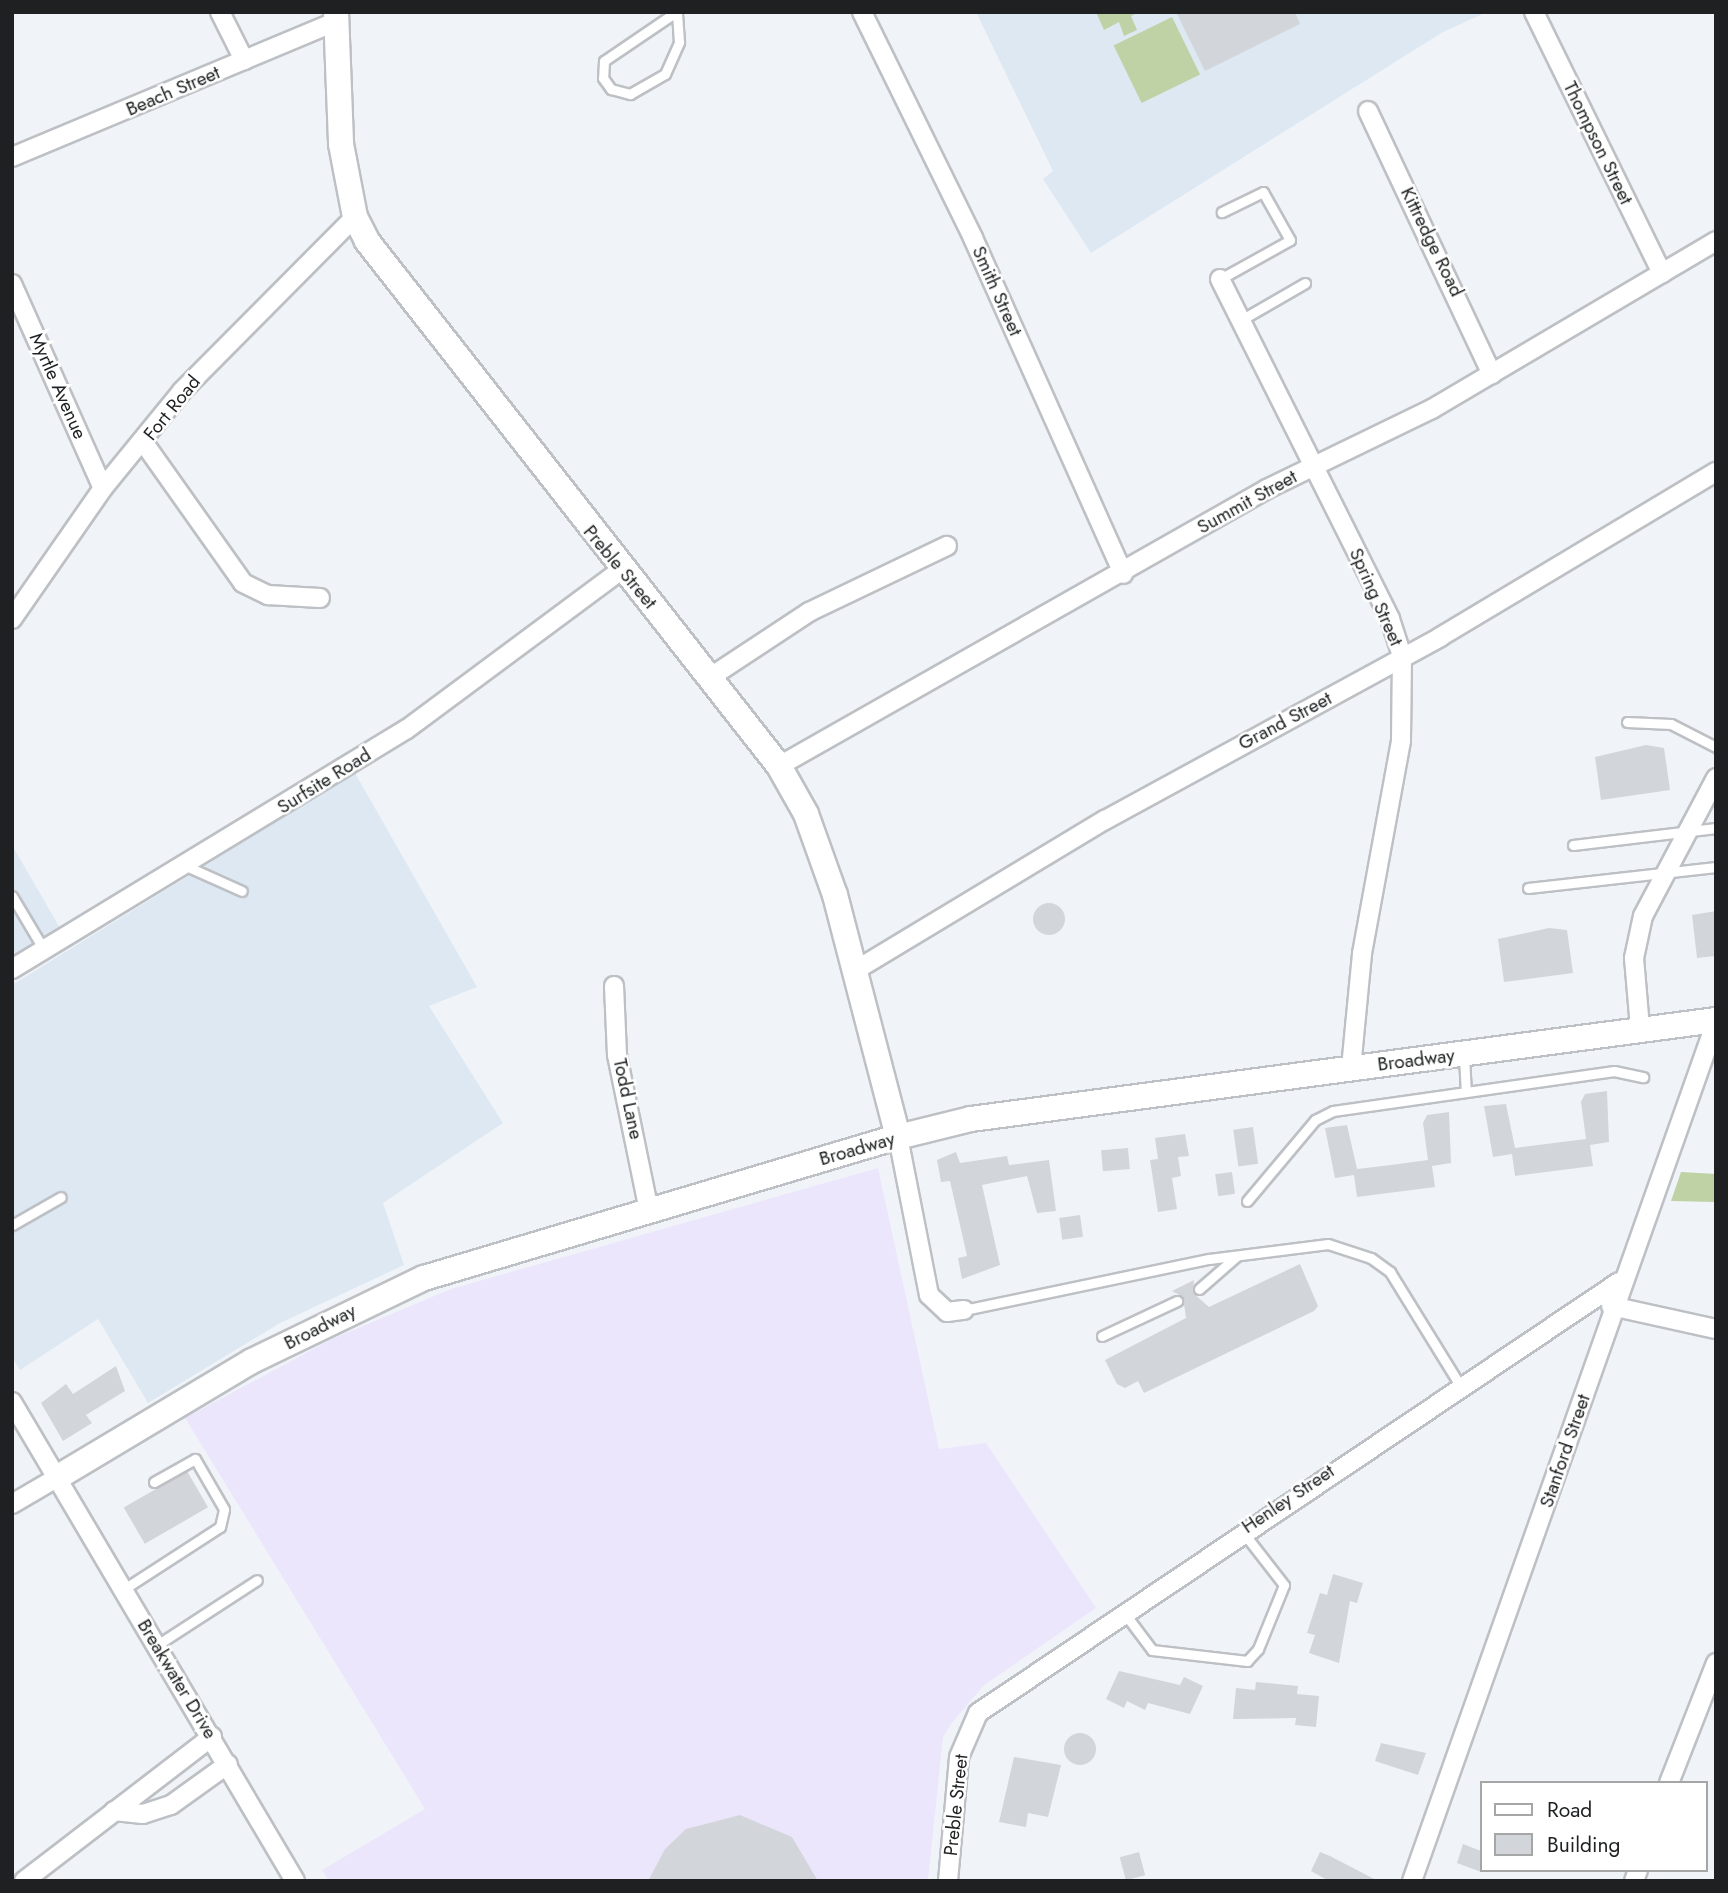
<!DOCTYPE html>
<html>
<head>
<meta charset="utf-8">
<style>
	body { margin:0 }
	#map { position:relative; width:1728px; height:1893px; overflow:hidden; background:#f0f4f8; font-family:Jost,sans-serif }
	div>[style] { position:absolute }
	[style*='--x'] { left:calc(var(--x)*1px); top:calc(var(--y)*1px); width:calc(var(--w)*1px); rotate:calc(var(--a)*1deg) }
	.industrial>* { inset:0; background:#ece6fc }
	.built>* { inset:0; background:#dee8f2 }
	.green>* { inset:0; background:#bed2a5; transform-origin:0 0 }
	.building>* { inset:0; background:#d2d6da; transform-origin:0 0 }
	.round { border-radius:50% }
	.roads { filter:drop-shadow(2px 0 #bdc0c4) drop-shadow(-2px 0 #bdc0c4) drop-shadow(0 2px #bdc0c4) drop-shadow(0 -2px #bdc0c4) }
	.lane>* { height:9px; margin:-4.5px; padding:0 4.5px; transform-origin:4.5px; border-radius:4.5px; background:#fff }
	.street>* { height:18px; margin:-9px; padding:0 9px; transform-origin:9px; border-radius:9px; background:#fff }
	.secondary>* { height:24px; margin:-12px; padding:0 12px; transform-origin:12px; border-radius:12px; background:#fff }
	span { translate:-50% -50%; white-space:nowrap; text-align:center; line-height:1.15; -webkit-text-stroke:5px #fff; paint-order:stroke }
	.street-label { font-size:19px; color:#1e2021 }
	.frame { position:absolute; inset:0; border:14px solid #1e2021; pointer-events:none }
	.legend { position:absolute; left:1480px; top:1781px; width:228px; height:91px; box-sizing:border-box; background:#fff; border:2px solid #a5a6a6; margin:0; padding:9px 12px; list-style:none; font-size:21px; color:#1e2021 }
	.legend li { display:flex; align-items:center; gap:14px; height:35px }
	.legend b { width:35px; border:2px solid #a5a6a6 }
</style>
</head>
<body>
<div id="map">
	<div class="industrial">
		<div style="clip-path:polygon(878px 1168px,939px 1449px,986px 1443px,1096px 1608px,983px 1686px,951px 1724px,943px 1737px,928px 1881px,329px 1881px,322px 1870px,425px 1809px,185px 1418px,332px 1339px,451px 1289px)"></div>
	</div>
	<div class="built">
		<div style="clip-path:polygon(976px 12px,1487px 12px,1443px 32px,1091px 253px,1043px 179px,1053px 171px)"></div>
		<div style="clip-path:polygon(355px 773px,477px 987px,429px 1006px,503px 1123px,383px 1203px,404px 1265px,280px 1323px,148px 1403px,98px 1319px,20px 1370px,12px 1357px,12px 985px)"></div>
		<div style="clip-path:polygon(12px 845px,60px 928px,12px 956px)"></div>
	</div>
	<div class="green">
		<div style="clip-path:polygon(1096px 12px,1139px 12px,1131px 16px,1137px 30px,1124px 36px,1119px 22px,1104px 30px)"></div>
		<div style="left:1172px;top:17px;width:64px;height:65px;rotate:64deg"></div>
		<div style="clip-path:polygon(1681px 1172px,1716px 1174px,1716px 1202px,1671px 1201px)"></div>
	</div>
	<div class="building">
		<div style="clip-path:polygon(1176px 12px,1295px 12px,1300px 24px,1205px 71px)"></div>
		<div style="clip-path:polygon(1646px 745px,1664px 748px,1670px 790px,1601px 800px,1595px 757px)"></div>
		<div class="round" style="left:1033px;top:903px;width:32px;height:32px"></div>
		<div style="clip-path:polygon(1716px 911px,1716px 956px,1697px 958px,1692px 915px)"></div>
		<div style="clip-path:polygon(1549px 928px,1567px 930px,1573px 973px,1504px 982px,1498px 939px)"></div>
		<div style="clip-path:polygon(1607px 1091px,1609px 1142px,1590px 1145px,1593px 1166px,1515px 1176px,1512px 1154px,1493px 1157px,1484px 1106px,1506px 1104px,1515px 1148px,1586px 1139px,1581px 1102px,1585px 1094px)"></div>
		<div style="clip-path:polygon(1449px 1112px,1451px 1163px,1432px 1166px,1435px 1187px,1357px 1197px,1354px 1175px,1335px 1178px,1325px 1128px,1347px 1125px,1357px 1169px,1391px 1165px,1428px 1160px,1423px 1123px,1427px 1115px)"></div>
		<div style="left:1253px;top:1127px;width:37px;height:20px;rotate:82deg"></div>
		<div style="clip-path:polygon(1185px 1134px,1189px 1156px,1178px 1157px,1181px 1176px,1172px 1178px,1177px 1209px,1158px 1212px,1150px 1160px,1158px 1159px,1155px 1138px)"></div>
		<div style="left:1128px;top:1148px;width:21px;height:27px;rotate:85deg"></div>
		<div style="clip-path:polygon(956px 1152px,960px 1163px,1007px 1156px,1009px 1165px,1049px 1160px,1056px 1211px,1037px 1213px,1027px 1176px,982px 1185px,1000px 1265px,962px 1279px,958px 1258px,967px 1256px,950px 1181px,941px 1182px,937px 1160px)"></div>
		<div style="left:1232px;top:1172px;width:22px;height:17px;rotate:82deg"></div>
		<div style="left:1080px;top:1215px;width:22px;height:21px;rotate:82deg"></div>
		<div style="clip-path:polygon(1300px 1264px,1318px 1306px,1314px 1311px,1144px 1393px,1138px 1381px,1125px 1388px,1117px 1384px,1105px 1360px,1186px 1318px,1183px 1297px,1172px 1291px,1194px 1280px,1193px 1293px,1209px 1307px)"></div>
		<div style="clip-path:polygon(116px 1366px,125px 1391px,86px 1415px,92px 1423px,63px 1441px,41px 1403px,66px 1384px,73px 1394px)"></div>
		<div style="left:187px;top:1471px;width:42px;height:73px;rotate:60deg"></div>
		<div style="clip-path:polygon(1333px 1574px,1363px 1583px,1357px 1603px,1350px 1601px,1339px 1663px,1309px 1653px,1315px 1635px,1307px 1633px,1320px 1593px,1327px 1595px)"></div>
		<div style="clip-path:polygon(1119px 1671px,1180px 1685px,1184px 1677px,1203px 1686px,1190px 1714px,1148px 1703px,1145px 1710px,1127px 1701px,1124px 1708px,1106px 1699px)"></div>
		<div style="clip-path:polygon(1256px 1682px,1298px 1686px,1297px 1694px,1319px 1696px,1316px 1727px,1295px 1725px,1296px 1718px,1233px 1719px,1236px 1688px,1255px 1690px)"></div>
		<div class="round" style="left:1064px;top:1733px;width:32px;height:32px"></div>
		<div style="clip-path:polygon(1381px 1743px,1426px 1753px,1418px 1775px,1375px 1761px)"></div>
		<div style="clip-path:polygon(1014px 1757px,1061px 1765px,1048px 1817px,1028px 1813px,1026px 1827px,999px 1822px)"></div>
		<div style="clip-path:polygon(740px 1815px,792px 1837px,818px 1881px,648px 1881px,665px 1849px,686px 1829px)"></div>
		<div style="clip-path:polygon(1463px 1844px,1481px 1851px,1481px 1872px,1457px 1863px)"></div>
		<div style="left:1139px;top:1852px;width:24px;height:20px;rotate:75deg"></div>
		<div style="clip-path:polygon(1320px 1852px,1330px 1856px,1378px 1881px,1329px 1881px,1311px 1871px)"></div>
	</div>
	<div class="roads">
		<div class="lane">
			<div style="--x:676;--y:12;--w:87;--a:145.8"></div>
			<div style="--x:604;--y:61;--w:17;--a:93"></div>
			<div style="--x:603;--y:78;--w:14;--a:54"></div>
			<div style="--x:611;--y:89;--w:20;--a:15"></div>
			<div style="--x:630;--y:94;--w:40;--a:-29.7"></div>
			<div style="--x:665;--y:74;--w:35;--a:-66"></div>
			<div style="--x:679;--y:42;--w:30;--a:-94"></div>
			<div style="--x:1220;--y:279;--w:80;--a:-29.1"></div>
			<div style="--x:1290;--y:240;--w:55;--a:-119.4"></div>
			<div style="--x:1263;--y:192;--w:46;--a:154"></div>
			<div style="--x:1241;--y:320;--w:74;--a:-30"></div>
			<div style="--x:1627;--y:722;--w:44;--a:2.6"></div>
			<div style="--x:1671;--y:724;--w:51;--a:27.1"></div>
			<div style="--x:1573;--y:845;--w:144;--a:-6.8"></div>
			<div style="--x:186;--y:866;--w:61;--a:24.1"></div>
			<div style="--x:1528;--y:888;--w:189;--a:-6.4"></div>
			<div style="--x:12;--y:896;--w:63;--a:59.3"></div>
			<div style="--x:1464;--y:1056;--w:34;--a:87"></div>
			<div style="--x:1247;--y:1201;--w:106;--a:-50"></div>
			<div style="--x:1315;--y:1120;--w:20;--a:-27"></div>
			<div style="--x:1333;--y:1111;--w:284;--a:-8.1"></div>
			<div style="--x:1614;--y:1071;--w:30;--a:12"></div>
			<div style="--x:12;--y:1225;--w:56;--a:-29.7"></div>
			<div style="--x:1199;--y:1289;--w:50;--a:-41"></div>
			<div style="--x:964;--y:1310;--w:250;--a:-11.8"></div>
			<div style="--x:1209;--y:1259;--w:120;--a:-7.2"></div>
			<div style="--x:1328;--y:1244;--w:45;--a:18"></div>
			<div style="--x:1371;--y:1258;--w:24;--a:36"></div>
			<div style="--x:1390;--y:1272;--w:135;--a:58.3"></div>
			<div style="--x:1102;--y:1336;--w:83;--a:-25"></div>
			<div style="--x:124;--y:1589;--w:114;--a:-32.9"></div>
			<div style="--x:220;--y:1527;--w:18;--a:-77"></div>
			<div style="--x:224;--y:1509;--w:58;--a:-120.1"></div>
			<div style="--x:195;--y:1459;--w:47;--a:150.7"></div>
			<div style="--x:1125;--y:1614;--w:45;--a:53.1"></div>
			<div style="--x:1152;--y:1650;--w:96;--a:6.6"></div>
			<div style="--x:1247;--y:1661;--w:16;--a:-47"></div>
			<div style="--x:1258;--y:1649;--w:69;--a:-67.9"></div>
			<div style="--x:1284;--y:1585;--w:68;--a:-127.9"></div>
			<div style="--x:157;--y:1645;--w:119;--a:-33"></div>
		</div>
		<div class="street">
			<div style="--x:220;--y:12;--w:54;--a:63.4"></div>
			<div style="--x:862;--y:12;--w:252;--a:63.8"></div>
			<div style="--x:973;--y:238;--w:368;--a:65.9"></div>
			<div style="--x:1534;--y:12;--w:291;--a:63.9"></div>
			<div style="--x:1368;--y:111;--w:291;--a:64.8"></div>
			<div style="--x:12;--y:157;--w:348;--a:-22.7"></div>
			<div style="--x:1220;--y:279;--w:380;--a:63.4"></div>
			<div style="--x:1390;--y:619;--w:40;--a:72"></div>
			<div style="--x:1402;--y:657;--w:84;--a:90.7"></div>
			<div style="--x:1401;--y:741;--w:217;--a:100.4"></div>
			<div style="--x:1362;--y:954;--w:116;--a:95.5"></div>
			<div style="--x:12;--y:284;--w:223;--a:66"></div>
			<div style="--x:144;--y:443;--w:171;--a:54.7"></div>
			<div style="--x:243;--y:583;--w:28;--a:26"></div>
			<div style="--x:268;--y:595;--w:52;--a:3.3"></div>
			<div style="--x:12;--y:619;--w:160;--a:-55.2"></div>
			<div style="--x:103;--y:488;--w:125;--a:-50.8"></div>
			<div style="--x:182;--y:391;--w:245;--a:-45.2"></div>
			<div style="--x:709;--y:678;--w:120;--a:-33.4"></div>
			<div style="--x:809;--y:612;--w:153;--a:-25.6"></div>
			<div style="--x:779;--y:766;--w:561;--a:-29.58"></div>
			<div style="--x:1267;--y:489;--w:183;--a:-25.9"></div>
			<div style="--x:1432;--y:409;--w:330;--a:-30.6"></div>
			<div style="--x:12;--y:969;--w:462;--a:-31.3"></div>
			<div style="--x:407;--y:729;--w:267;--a:-36.6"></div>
			<div style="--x:856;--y:970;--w:291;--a:-31.1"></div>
			<div style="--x:1105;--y:820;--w:382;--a:-28.6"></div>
			<div style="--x:1440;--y:637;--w:322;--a:-30.9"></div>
			<div style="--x:614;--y:986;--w:69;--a:87.5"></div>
			<div style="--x:617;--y:1055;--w:159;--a:78.4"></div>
			<div style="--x:1640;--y:1028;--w:70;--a:-94.9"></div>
			<div style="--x:1634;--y:958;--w:43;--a:-77.9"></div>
			<div style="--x:1643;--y:916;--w:156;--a:-62.1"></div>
			<div style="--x:898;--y:1137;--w:161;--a:78.9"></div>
			<div style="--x:929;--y:1295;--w:25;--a:43"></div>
			<div style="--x:947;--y:1312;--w:17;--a:-7"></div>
			<div style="--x:1611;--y:1306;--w:107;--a:12.4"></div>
			<div style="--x:12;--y:1402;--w:556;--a:59.42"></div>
			<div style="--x:12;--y:1504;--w:53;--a:-30.4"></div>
			<div style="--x:1669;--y:1783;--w:129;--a:-68.6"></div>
			<div style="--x:114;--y:1811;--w:29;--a:6"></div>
			<div style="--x:143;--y:1814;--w:29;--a:-18"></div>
			<div style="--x:171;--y:1805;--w:70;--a:-35.7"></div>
			<div style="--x:24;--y:1881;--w:237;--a:-37.5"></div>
			<div style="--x:948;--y:1881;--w:124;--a:-84.9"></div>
			<div style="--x:959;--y:1757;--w:48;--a:-66.6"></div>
			<div style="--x:978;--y:1713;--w:772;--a:-33.92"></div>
			<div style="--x:1412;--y:1881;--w:911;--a:-70.51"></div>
			<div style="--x:1634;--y:1881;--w:12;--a:-70"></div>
		</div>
		<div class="secondary">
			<div style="--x:336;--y:12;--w:132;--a:87.8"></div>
			<div style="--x:341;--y:144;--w:74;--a:79.1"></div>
			<div style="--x:355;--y:217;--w:27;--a:63"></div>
			<div style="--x:367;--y:241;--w:667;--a:51.88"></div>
			<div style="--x:779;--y:766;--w:55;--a:60.6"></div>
			<div style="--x:806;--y:814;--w:86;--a:70.3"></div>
			<div style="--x:835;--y:895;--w:250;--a:75.4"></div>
			<div style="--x:58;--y:1477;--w:226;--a:-30.9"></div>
			<div style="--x:252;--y:1361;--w:191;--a:-25.8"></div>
			<div style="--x:424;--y:1278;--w:495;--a:-16.6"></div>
			<div style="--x:898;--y:1137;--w:75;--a:-13.9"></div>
			<div style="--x:971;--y:1119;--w:752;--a:-7.57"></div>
		</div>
	</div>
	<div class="street-label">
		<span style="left:173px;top:91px;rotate:-23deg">Beach Street</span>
		<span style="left:1598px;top:143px;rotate:64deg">Thompson Street</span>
		<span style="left:1432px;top:242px;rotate:64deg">Kittredge Road</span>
		<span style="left:997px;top:291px;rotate:66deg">Smith Street</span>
		<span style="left:58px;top:386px;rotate:66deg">Myrtle Avenue</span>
		<span style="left:172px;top:408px;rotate:-51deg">Fort Road</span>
		<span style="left:1247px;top:502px;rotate:-29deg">Summit Street</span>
		<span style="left:620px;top:567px;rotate:50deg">Preble Street</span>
		<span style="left:1376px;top:597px;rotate:66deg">Spring Street</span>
		<span style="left:1285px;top:721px;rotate:-28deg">Grand Street</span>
		<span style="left:324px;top:781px;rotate:-32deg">Surfsite Road</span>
		<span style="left:1416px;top:1060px;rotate:-7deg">Broadway</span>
		<span style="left:628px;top:1099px;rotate:78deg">Todd Lane</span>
		<span style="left:857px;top:1149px;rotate:-16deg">Broadway</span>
		<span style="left:320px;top:1327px;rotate:-27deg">Broadway</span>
		<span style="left:1565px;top:1451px;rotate:-71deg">Stanford Street</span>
		<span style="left:1288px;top:1499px;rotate:-34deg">Henley Street</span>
		<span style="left:177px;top:1679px;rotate:59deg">Breakwater Drive</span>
		<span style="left:956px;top:1805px;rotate:-84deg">Preble Street</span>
	</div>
	<div class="frame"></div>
	<ul class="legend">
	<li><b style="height:9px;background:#fff"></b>Road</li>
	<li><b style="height:19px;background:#d2d6da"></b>Building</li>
	</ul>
</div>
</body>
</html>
